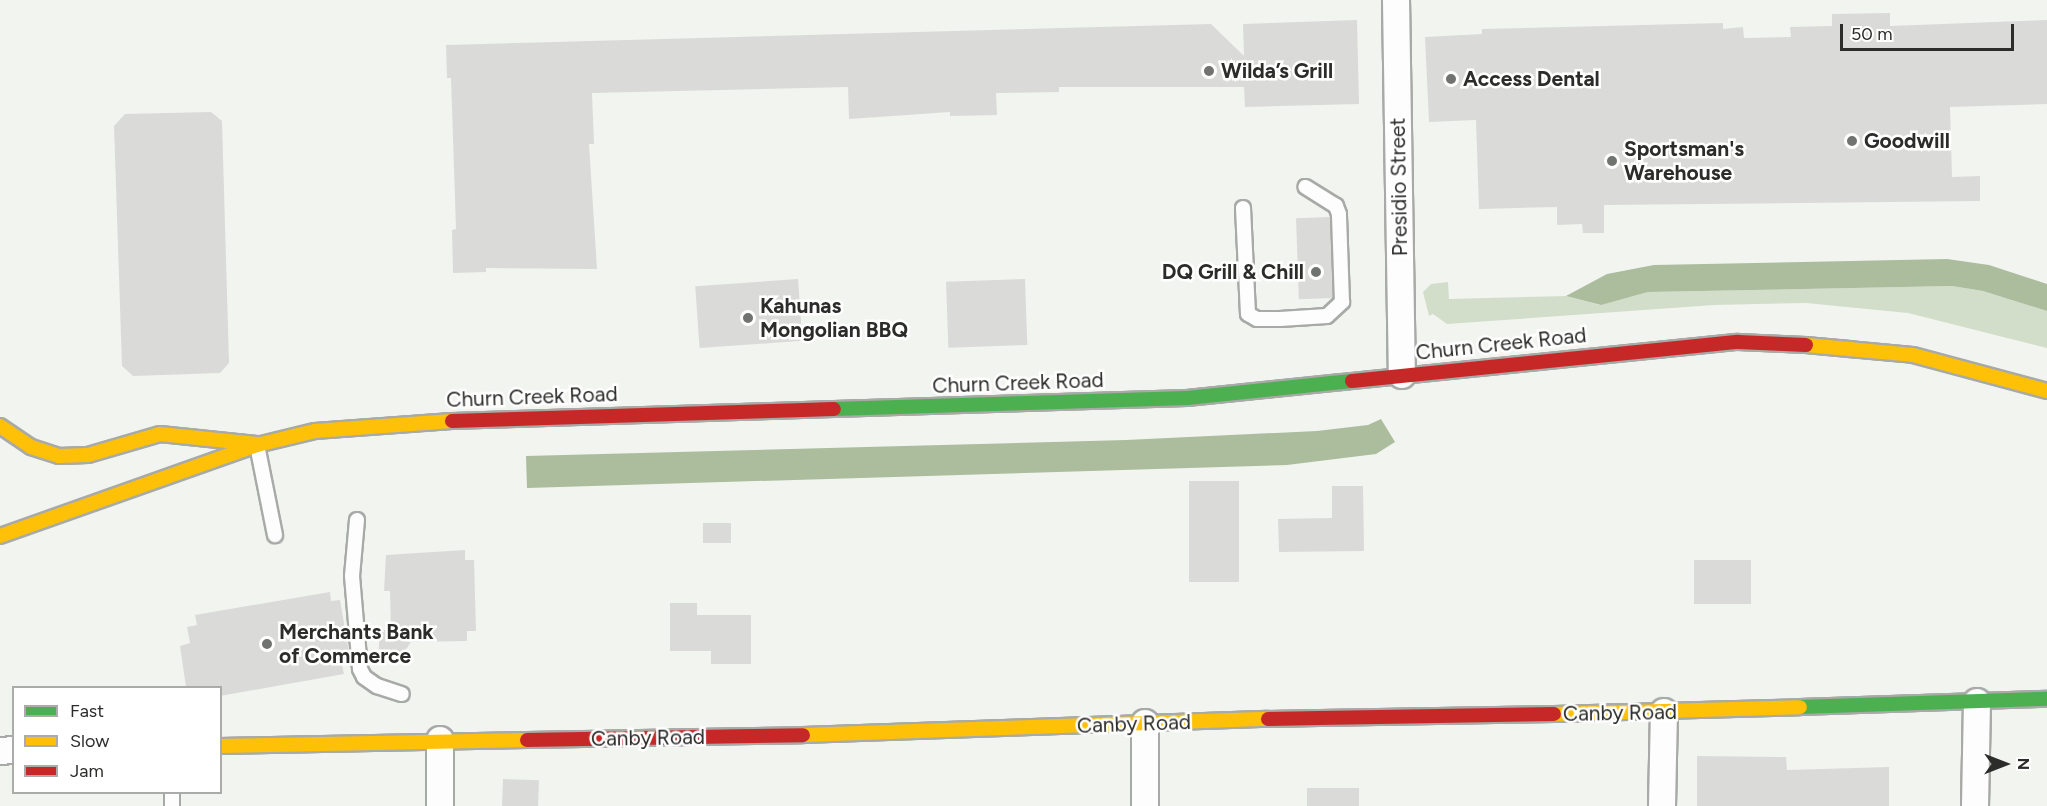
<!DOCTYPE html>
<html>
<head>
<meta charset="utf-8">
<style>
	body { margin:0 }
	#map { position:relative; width:2047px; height:806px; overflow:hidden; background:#f2f4f0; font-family:Figtree,sans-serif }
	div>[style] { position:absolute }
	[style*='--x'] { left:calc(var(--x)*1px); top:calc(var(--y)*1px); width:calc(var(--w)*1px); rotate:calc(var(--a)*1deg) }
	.green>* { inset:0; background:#d2deca }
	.water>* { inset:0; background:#abbd9d }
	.building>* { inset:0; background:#dadbd8; transform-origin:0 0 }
	.roads { filter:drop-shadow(2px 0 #a8aaa7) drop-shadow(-2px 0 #a8aaa7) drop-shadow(0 2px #a8aaa7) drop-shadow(0 -2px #a8aaa7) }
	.lane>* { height:14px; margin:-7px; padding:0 7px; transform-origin:7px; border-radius:7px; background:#fdfdfd }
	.street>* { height:26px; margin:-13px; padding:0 13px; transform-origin:13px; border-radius:13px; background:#fdfdfd }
	.fast>* { height:14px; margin:-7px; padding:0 7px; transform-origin:7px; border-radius:7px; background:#4caf50 }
	.slow>* { height:14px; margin:-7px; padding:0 7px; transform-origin:7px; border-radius:7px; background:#ffc107 }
	.jam>* { height:14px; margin:-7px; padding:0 7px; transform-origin:7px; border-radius:7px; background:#c62828 }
	.dots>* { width:16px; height:16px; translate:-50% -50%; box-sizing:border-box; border:3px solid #fff; border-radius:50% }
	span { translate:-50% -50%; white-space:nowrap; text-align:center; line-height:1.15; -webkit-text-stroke:5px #fff; paint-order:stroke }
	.poi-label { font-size:21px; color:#2c2d2b; font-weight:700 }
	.left { translate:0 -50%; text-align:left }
	.right { translate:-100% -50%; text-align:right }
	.street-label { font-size:21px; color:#2c2d2b }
	.legend { position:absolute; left:12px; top:686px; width:210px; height:108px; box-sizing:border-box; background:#fff; border:2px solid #ababaa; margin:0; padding:8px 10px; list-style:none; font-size:18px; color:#2c2d2b }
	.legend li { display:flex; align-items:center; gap:12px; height:30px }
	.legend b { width:30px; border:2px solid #ababaa }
	.north { position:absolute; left:1975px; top:734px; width:60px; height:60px; -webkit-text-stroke:4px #fff; paint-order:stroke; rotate:90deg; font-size:16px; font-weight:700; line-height:24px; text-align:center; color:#2c2d2b }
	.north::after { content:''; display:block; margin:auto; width:21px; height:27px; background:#2c2d2b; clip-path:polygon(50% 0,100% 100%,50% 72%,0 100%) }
	.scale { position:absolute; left:1840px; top:24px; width:174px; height:27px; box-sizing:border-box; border:3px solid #2c2d2b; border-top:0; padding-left:8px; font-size:18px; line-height:21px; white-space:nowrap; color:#2c2d2b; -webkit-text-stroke:4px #fff; paint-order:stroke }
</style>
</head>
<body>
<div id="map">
	<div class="green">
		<div style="clip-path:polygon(1448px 282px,1449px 299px,1566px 296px,1600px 305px,1648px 292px,1952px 286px,1983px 291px,2047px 311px,2047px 348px,1908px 313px,1806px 303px,1714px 305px,1447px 324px,1433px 314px,1429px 316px,1423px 292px,1431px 284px)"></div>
	</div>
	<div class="water">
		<div style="clip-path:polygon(1947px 259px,1989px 265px,2047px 284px,2047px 311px,1983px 291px,1952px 286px,1648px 292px,1601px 305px,1566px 296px,1607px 274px,1654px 265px)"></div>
		<div style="clip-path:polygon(1381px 419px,1395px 442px,1376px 454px,1287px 465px,527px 488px,526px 456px,1126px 440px,1317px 431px,1368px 425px)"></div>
	</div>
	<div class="building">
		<div style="clip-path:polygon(1890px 13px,1890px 26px,2047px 20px,2047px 104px,1950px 107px,1952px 177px,1980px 176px,1980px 201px,1604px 205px,1604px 233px,1583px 233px,1582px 224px,1557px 225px,1557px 207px,1479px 209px,1476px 120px,1429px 122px,1425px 37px,1482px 34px,1482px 29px,1723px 23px,1723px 29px,1743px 27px,1744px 38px,1791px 37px,1790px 27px,1832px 26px,1832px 14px)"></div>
		<div style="clip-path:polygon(1357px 20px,1359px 104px,1245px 107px,1244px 87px,1059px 87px,1059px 92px,996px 93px,997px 115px,950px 116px,950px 112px,849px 119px,848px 87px,592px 93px,594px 144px,589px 144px,597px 269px,486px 268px,486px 272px,453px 273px,452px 230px,456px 229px,451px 78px,447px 78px,446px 45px,1211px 24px,1244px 56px,1243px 24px)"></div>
		<div style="clip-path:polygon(211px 112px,222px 121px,229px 363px,220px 373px,133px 376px,122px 366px,114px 126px,125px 114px)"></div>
		<div style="left:1330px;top:217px;width:81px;height:34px;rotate:88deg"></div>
		<div style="left:798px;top:279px;width:62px;height:103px;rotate:86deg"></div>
		<div style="left:1025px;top:279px;width:66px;height:79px;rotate:88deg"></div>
		<div style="left:1189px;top:481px;width:50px;height:101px"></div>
		<div style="clip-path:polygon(1332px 486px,1363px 486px,1364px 551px,1279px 552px,1278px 519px,1332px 518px)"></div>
		<div style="left:703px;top:523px;width:28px;height:20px"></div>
		<div style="clip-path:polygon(465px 550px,465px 560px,474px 560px,476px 631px,467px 631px,467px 641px,411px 642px,403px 654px,379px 657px,379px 630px,391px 630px,390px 591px,384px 591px,386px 555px)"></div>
		<div style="left:1694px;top:560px;width:57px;height:44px"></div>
		<div style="clip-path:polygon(330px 592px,331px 601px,340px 600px,349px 652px,351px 664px,342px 665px,344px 674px,220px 696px,220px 687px,186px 687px,180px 646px,190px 643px,187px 627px,197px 625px,195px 615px)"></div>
		<div style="clip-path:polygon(670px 603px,697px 603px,697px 615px,751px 615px,751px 664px,711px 664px,711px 651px,670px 651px)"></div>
		<div style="clip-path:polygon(1697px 756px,1786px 757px,1787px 770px,1889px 767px,1889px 806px,1697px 806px)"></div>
		<div style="left:503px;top:779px;width:36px;height:27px;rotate:2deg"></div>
		<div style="left:1307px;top:788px;width:52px;height:18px"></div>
	</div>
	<div class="roads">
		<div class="lane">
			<div style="--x:1243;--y:208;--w:106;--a:87.3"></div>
			<div style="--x:1248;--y:314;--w:10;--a:29"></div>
			<div style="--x:1257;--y:319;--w:23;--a:0"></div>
			<div style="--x:1280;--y:319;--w:47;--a:-3.7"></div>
			<div style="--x:1327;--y:316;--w:21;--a:-43"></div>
			<div style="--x:1342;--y:302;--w:88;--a:-92"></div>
			<div style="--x:1339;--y:214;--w:9;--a:-111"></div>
			<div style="--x:1336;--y:206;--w:36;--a:-148"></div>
			<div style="--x:257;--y:445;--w:92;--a:78.7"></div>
			<div style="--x:357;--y:520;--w:56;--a:95.1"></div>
			<div style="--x:352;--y:576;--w:93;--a:85.1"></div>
			<div style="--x:360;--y:669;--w:9;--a:63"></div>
			<div style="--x:364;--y:677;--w:16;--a:35"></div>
			<div style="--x:377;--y:686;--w:26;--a:18"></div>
			<div style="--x:172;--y:806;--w:14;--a:-90"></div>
		</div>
		<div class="street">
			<div style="--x:1396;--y:0;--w:375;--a:89.1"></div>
			<div style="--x:0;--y:751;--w:14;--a:-4"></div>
			<div style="--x:440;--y:806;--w:66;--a:-90"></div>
			<div style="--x:1145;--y:806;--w:83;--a:-90"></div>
			<div style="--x:1662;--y:806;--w:94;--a:-88.8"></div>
			<div style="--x:1975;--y:806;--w:104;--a:-88.9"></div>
		</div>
		<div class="fast">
			<div style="--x:834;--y:409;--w:353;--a:-1.8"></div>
			<div style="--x:1187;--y:398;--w:166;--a:-5.9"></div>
			<div style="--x:1800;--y:707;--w:247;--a:-1.9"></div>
		</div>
		<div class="slow">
			<div style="--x:1806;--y:345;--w:107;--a:5.3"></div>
			<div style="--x:1913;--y:355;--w:139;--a:15"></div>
			<div style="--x:0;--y:426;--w:37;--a:34"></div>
			<div style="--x:31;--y:447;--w:29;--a:18"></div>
			<div style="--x:59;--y:456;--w:29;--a:-2"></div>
			<div style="--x:88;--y:455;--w:75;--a:-16.3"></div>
			<div style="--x:160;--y:434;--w:97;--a:5.9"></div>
			<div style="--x:0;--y:536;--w:273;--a:-19.5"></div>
			<div style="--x:257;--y:445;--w:60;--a:-13.6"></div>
			<div style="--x:315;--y:431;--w:137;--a:-4.2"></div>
			<div style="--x:1554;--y:714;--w:246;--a:-1.6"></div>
			<div style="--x:803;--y:735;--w:465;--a:-2"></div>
			<div style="--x:220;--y:746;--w:307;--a:-1.1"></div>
		</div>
		<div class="jam">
			<div style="--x:1352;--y:381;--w:388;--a:-5.8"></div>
			<div style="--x:1738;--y:342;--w:68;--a:2.5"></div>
			<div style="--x:452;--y:421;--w:382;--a:-1.8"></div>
			<div style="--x:1268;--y:719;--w:286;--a:-1"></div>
			<div style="--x:527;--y:740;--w:276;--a:-1"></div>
		</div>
	</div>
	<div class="dots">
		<div style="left:1209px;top:71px;background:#717370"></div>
		<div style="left:1451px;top:79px;background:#717370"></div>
		<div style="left:1852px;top:141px;background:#717370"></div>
		<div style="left:1612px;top:161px;background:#717370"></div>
		<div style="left:1316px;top:272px;background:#717370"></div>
		<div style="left:748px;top:318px;background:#717370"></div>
		<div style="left:267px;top:644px;background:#717370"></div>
	</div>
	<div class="poi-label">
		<span class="left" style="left:1221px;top:71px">Wilda’s Grill</span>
		<span class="left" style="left:1463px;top:79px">Access Dental</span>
		<span class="left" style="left:1864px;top:141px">Goodwill</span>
		<span class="left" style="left:1624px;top:161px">Sportsman's<br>Warehouse</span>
		<span class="right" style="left:1304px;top:272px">DQ Grill &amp; Chill</span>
		<span class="left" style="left:760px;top:318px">Kahunas<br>Mongolian BBQ</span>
		<span class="left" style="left:279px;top:644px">Merchants Bank<br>of Commerce</span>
	</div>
	<div class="street-label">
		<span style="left:1399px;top:187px;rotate:-91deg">Presidio Street</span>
		<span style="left:1501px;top:344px;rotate:-6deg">Churn Creek Road</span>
		<span style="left:1018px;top:383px;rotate:-2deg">Churn Creek Road</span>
		<span style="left:532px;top:397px;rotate:-2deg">Churn Creek Road</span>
		<span style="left:1620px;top:713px;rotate:-1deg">Canby Road</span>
		<span style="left:1134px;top:724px;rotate:-2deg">Canby Road</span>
		<span style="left:648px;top:738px;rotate:-1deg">Canby Road</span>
	</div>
	<ul class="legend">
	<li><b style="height:8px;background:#4caf50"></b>Fast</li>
	<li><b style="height:8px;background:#ffc107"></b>Slow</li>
	<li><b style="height:8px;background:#c62828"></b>Jam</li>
	</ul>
	<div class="north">N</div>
	<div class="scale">50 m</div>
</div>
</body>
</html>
